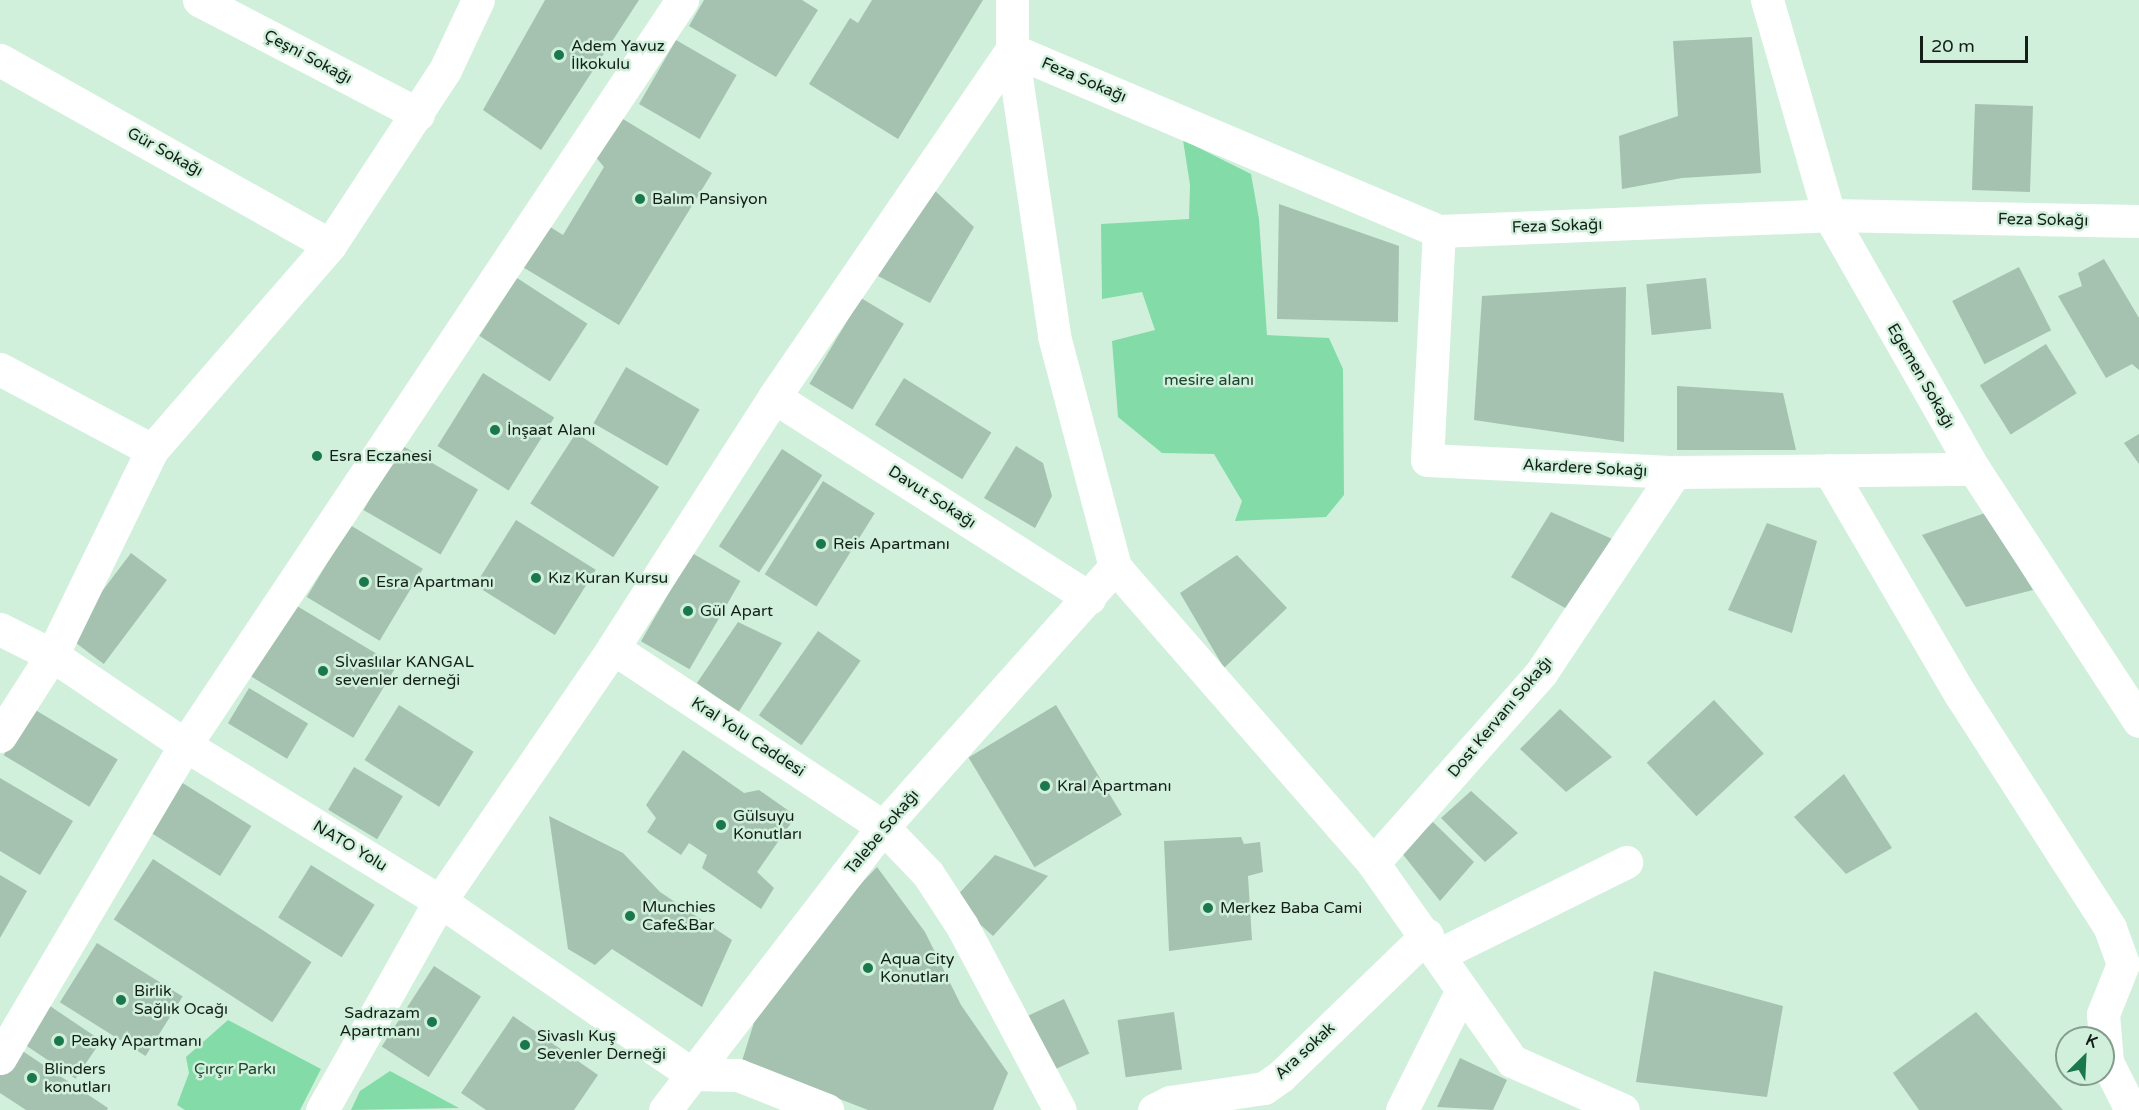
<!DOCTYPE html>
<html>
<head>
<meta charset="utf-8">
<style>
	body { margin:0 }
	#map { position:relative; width:2139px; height:1110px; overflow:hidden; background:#d0f0db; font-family:"Varela Round",sans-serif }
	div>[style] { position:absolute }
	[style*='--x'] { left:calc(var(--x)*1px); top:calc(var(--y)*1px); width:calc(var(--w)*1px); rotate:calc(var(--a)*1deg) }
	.green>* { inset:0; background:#83dba8 }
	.building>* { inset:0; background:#a4c2af; transform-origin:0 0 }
	.minor>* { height:33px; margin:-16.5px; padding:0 16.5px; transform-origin:16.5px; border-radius:16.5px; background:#fff }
	.dots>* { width:16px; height:16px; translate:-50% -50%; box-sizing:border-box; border:3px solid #d0f0db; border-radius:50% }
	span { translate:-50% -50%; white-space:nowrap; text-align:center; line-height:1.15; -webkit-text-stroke:5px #d0f0db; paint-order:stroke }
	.poi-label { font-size:16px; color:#141f18 }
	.left { translate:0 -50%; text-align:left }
	.right { translate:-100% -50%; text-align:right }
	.street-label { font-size:16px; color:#141f18 }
	.park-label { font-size:16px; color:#1c452f }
	.north { position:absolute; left:2055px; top:1026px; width:60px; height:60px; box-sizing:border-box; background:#d0f0db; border:2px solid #859c8d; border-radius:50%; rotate:24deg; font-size:16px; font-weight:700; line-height:24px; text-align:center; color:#141f18 }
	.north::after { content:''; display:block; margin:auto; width:21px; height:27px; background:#1b774c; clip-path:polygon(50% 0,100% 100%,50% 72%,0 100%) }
	.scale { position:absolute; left:1920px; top:36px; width:108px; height:27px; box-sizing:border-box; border:3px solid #141f18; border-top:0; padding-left:8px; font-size:18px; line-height:21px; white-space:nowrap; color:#141f18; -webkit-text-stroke:4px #d0f0db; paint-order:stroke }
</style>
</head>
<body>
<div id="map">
	<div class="green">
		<div style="clip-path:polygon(1183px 140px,1251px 174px,1259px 219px,1267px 335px,1329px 338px,1343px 369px,1344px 495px,1326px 517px,1235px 521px,1242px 501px,1214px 454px,1162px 453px,1118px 417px,1112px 341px,1155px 330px,1142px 292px,1102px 299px,1101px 224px,1189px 219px,1190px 185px)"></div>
		<div style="clip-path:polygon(228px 1020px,321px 1069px,300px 1110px,185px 1110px,177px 1105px,189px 1073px,186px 1057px)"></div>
		<div style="clip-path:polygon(390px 1071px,459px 1108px,351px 1110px,360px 1091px)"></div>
	</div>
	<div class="building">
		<div style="clip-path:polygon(545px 0,639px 0,541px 150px,483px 110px)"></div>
		<div style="clip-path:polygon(704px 0,802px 0,818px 10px,776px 77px,689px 26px)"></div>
		<div style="clip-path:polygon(872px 0,983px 0,898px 139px,809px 84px,850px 18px,858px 23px)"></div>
		<div style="clip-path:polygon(1752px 37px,1761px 173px,1682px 178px,1622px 189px,1619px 136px,1678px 116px,1673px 41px)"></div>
		<div style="left:676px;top:40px;width:70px;height:74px;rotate:30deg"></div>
		<div style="left:1975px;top:104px;width:58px;height:86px;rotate:2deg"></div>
		<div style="clip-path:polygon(618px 116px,712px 173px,619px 325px,521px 266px,547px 225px,563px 235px,604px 167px,594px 155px)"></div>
		<div style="clip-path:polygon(934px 190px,974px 227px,930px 303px,878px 276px)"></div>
		<div style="clip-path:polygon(1279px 204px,1399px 246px,1398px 322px,1277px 319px)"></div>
		<div style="clip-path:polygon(2104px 259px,2139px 318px,2139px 370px,2132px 364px,2106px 378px,2058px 296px,2082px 286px,2078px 273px)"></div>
		<div style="left:2019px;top:267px;width:71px;height:75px;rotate:63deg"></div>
		<div style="left:517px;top:278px;width:84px;height:69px;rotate:33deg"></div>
		<div style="left:1706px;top:278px;width:51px;height:60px;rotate:84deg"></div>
		<div style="clip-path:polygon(1626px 287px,1624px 442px,1474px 420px,1482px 296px)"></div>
		<div style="left:861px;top:298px;width:50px;height:100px;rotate:31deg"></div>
		<div style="left:2046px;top:344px;width:58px;height:78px;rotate:58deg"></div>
		<div style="left:626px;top:367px;width:85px;height:65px;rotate:30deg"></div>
		<div style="left:483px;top:373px;width:84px;height:86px;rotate:32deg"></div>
		<div style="left:904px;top:378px;width:103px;height:55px;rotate:32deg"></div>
		<div style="clip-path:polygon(1677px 386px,1783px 393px,1796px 450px,1677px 450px)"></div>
		<div style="left:576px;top:433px;width:99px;height:84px;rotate:33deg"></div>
		<div style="clip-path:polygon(2139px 434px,2139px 464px,2124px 443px)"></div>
		<div style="left:401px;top:445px;width:89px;height:75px;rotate:30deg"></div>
		<div style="clip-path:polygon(1016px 446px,1043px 463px,1052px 496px,1035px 528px,984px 498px)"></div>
		<div style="left:782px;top:449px;width:48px;height:116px;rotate:33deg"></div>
		<div style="left:823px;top:481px;width:61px;height:110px;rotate:32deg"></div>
		<div style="clip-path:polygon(1551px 512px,1626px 545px,1579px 616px,1511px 577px)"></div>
		<div style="clip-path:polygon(1985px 513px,2033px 590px,1966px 607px,1922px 535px)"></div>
		<div style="left:516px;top:520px;width:94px;height:77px;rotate:32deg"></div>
		<div style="clip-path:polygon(1767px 523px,1817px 541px,1792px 633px,1728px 610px)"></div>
		<div style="left:350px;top:525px;width:85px;height:84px;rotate:31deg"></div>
		<div style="left:131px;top:553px;width:45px;height:105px;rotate:37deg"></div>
		<div style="left:692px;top:553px;width:56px;height:102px;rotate:30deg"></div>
		<div style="clip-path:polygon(1237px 555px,1287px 608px,1224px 668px,1180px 593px)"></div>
		<div style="left:292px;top:603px;width:122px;height:84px;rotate:31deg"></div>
		<div style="clip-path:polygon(738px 622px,782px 643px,738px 713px,697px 683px)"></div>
		<div style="left:818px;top:631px;width:52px;height:103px;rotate:35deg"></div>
		<div style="left:249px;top:688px;width:69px;height:41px;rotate:31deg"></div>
		<div style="left:1714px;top:700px;width:73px;height:92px;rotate:47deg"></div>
		<div style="left:399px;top:705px;width:88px;height:65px;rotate:32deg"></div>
		<div style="left:1056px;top:705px;width:128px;height:102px;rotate:59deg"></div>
		<div style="left:32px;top:708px;width:100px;height:55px;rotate:31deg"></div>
		<div style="clip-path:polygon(1560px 709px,1612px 757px,1566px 792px,1520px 749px)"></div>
		<div style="clip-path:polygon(683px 750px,744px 793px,759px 790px,796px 816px,757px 872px,774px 888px,761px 909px,702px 868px,707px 855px,689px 843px,681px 855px,647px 832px,656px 818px,646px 805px)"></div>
		<div style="left:354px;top:767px;width:57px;height:50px;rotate:31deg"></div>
		<div style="clip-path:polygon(1844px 774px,1892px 848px,1846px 874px,1794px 817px)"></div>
		<div style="clip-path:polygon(0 778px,73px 821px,40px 875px,0 851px)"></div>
		<div style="left:181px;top:782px;width:83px;height:59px;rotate:32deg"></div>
		<div style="clip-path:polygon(1471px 791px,1518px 833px,1485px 862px,1441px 818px)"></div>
		<div style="clip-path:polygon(549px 816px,623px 853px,660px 892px,732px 940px,702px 1007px,612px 949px,595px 965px,568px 949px)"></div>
		<div style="clip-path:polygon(1433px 822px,1474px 862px,1440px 901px,1401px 852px)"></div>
		<div style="clip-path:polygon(1241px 837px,1244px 844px,1260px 842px,1263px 872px,1248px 876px,1252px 940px,1169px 951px,1164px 841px)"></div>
		<div style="clip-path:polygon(995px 855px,1048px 876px,993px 936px,953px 900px)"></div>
		<div style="left:153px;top:859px;width:189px;height:72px;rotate:33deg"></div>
		<div style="left:311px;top:865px;width:75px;height:62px;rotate:32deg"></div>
		<div style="clip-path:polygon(877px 867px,925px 932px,961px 1005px,1008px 1073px,993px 1110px,868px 1110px,742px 1061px,756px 1016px,854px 891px)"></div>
		<div style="clip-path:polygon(0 875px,27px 891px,0 938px)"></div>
		<div style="left:97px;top:943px;width:101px;height:70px;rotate:32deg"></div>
		<div style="left:434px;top:966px;width:56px;height:96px;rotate:33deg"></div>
		<div style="clip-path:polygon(1654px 971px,1783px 1006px,1767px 1097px,1636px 1082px)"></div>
		<div style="left:1064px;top:999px;width:60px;height:46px;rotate:65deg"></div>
		<div style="left:44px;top:1002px;width:69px;height:46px;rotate:34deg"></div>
		<div style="left:1174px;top:1012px;width:58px;height:57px;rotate:82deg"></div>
		<div style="clip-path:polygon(1976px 1012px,2063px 1110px,1919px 1110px,1893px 1073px)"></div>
		<div style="clip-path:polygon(513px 1016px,598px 1075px,574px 1110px,486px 1110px,461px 1093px)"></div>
		<div style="clip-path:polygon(12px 1044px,108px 1108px,107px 1110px,26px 1110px,0 1093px,0 1063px)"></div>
		<div style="clip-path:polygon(1460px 1058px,1507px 1080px,1493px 1110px,1437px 1107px)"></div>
	</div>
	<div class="minor">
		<div style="--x:199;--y:0;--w:247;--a:27.5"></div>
		<div style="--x:1012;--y:0;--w:50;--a:90"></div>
		<div style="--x:1012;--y:50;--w:289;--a:81.6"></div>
		<div style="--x:1054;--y:336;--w:239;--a:75.2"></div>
		<div style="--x:1115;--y:567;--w:393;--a:48.9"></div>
		<div style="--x:1373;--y:863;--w:242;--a:54.9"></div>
		<div style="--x:1512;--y:1061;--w:121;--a:23.8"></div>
		<div style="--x:1767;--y:0;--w:224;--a:73.9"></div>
		<div style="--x:1829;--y:215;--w:292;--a:60.3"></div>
		<div style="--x:1974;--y:469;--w:301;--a:56.8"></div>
		<div style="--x:0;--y:60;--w:378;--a:29.3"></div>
		<div style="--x:1439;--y:231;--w:229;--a:93"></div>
		<div style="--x:1427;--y:460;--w:248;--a:2.8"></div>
		<div style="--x:1675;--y:472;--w:299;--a:-0.6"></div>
		<div style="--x:0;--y:369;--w:172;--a:28.1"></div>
		<div style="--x:774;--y:397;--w:374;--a:32.5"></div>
		<div style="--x:1829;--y:470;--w:259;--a:59.7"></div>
		<div style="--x:1960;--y:694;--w:278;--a:57.3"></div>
		<div style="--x:2110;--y:928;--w:38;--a:70"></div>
		<div style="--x:2123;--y:964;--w:54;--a:111.8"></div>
		<div style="--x:2103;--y:1014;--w:48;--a:85.2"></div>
		<div style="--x:2107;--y:1062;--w:54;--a:63.4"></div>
		<div style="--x:0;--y:629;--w:58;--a:26.6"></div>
		<div style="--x:52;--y:655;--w:161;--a:34.1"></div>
		<div style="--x:185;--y:745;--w:299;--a:31.5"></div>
		<div style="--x:440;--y:901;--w:306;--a:34.5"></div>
		<div style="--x:692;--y:1074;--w:46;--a:1.2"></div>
		<div style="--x:738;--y:1075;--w:96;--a:21.5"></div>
		<div style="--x:613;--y:648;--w:324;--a:33.5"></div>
		<div style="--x:883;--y:827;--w:65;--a:46.2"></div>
		<div style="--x:928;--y:874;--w:62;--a:56.8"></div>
		<div style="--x:962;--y:926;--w:208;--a:62"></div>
		<div style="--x:0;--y:736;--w:96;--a:-57.3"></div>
		<div style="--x:52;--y:655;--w:228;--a:-64"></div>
		<div style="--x:152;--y:450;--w:271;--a:-49"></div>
		<div style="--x:330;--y:245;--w:209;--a:-56.7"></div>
		<div style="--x:445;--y:70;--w:77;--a:-64.8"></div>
		<div style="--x:1373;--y:863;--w:254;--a:-48.5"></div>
		<div style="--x:1541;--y:673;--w:242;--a:-56.3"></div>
		<div style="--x:1438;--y:955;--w:210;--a:-26.3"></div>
		<div style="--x:0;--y:1058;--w:364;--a:-59.4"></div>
		<div style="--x:185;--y:745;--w:896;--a:-56.29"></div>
		<div style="--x:322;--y:1110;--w:240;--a:-60.6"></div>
		<div style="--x:440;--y:901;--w:306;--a:-55.6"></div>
		<div style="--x:613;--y:648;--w:298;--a:-57.3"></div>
		<div style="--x:774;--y:397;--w:421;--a:-55.6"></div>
		<div style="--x:1012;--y:50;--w:464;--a:23"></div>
		<div style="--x:1439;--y:231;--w:390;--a:-2.3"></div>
		<div style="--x:1829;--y:215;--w:310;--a:1.1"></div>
		<div style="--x:665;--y:1110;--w:357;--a:-52.4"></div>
		<div style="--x:883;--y:827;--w:348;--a:-48.3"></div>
		<div style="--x:1154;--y:1110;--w:18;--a:-27"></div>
		<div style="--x:1170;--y:1102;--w:95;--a:-8.5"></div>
		<div style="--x:1264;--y:1088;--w:21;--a:-35"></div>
		<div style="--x:1281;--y:1076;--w:203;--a:-44"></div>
		<div style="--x:1402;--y:1110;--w:134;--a:-63.4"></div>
	</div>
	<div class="dots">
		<div style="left:559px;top:55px;background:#1b774c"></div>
		<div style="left:640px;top:199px;background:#1b774c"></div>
		<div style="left:495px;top:430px;background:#1b774c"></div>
		<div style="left:317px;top:456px;background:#1b774c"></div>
		<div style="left:821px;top:544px;background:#1b774c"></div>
		<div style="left:536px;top:578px;background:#1b774c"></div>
		<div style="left:364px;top:582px;background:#1b774c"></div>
		<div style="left:688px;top:611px;background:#1b774c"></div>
		<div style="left:323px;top:671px;background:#1b774c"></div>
		<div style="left:1045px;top:786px;background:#1b774c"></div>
		<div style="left:721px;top:825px;background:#1b774c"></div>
		<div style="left:1208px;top:908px;background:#1b774c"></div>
		<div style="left:630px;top:916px;background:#1b774c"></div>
		<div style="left:868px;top:968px;background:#1b774c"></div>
		<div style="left:121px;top:1000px;background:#1b774c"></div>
		<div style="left:432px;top:1022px;background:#1b774c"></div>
		<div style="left:59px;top:1041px;background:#1b774c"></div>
		<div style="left:525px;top:1045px;background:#1b774c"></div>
		<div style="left:32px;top:1078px;background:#1b774c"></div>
	</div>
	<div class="poi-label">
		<span class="left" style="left:571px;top:55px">Adem Yavuz<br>İlkokulu</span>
		<span class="left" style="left:652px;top:199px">Balım Pansiyon</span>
		<span class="left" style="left:507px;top:430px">İnşaat Alanı</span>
		<span class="left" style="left:329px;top:456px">Esra Eczanesi</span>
		<span class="left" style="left:833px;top:544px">Reis Apartmanı</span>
		<span class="left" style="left:548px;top:578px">Kız Kuran Kursu</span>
		<span class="left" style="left:376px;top:582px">Esra Apartmanı</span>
		<span class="left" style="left:700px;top:611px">Gül Apart</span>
		<span class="left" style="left:335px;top:671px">Sİvaslılar KANGAL<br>sevenler derneği</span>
		<span class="left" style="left:1057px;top:786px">Kral Apartmanı</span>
		<span class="left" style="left:733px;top:825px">Gülsuyu<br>Konutları</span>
		<span class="left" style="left:642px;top:916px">Munchies<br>Cafe&amp;Bar</span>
		<span class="left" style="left:1220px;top:908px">Merkez Baba Cami</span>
		<span class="left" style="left:880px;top:968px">Aqua City<br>Konutları</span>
		<span class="left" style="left:134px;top:1000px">Birlik<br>Sağlık Ocağı</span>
		<span class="right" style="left:420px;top:1022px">Sadrazam<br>Apartmanı</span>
		<span class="left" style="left:537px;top:1045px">Sivaslı Kuş<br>Sevenler Derneği</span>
		<span class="left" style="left:71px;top:1041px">Peaky Apartmanı</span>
		<span class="left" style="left:44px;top:1078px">Blinders<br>konutları</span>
	</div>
	<div class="street-label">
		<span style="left:308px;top:57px;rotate:28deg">Çeşni Sokağı</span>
		<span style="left:1084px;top:80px;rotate:23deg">Feza Sokağı</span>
		<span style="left:165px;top:152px;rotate:29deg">Gür Sokağı</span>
		<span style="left:2043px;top:220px;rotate:1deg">Feza Sokağı</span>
		<span style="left:1557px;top:226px;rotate:-2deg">Feza Sokağı</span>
		<span style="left:1921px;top:376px;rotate:60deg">Egemen Sokağı</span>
		<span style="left:1585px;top:468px;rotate:3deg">Akardere Sokağı</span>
		<span style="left:932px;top:497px;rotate:33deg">Davut Sokağı</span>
		<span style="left:1500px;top:717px;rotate:-50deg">Dost Kervanı Sokağı</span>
		<span style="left:748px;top:737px;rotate:33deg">Kral Yolu Caddesi</span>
		<span style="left:882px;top:832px;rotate:-50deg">Talebe Sokağı</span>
		<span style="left:350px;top:846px;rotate:31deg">NATO Yolu</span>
		<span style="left:1305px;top:1051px;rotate:-43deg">Ara sokak</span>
	</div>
	<div class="park-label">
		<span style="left:1209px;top:380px">mesire alanı</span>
		<span style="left:235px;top:1069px">Çırçır Parkı</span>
	</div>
	<div class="north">K</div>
	<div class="scale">20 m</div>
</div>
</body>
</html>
